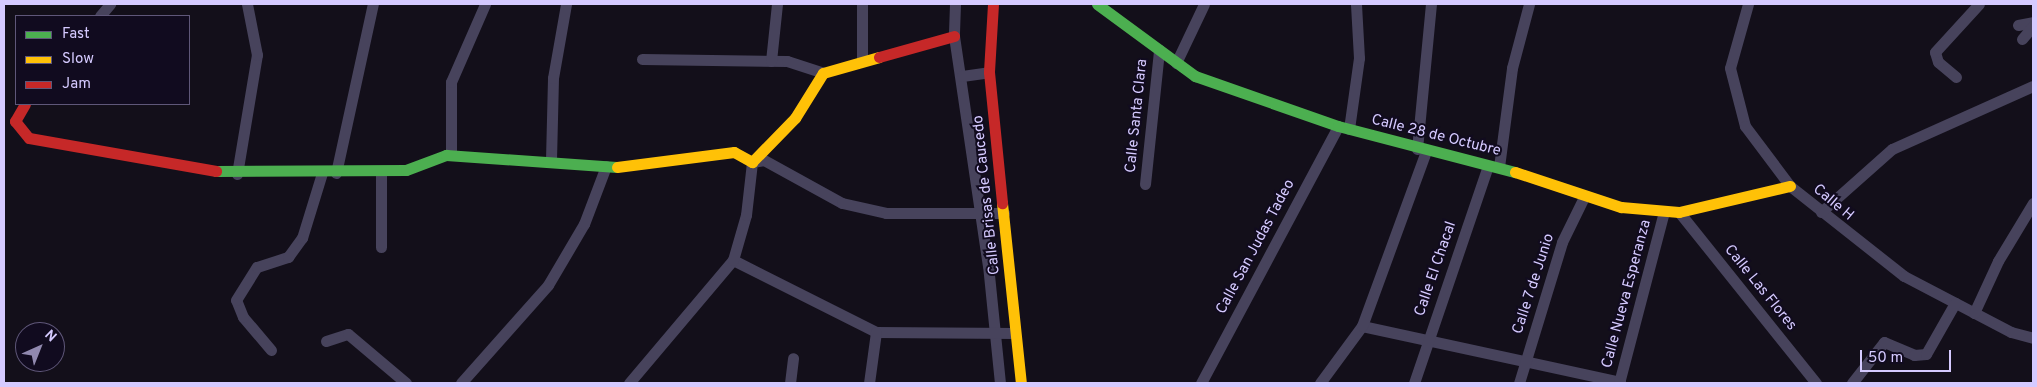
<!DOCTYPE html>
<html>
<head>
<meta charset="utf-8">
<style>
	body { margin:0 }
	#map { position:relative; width:2037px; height:387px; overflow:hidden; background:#130f1a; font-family:Overpass,sans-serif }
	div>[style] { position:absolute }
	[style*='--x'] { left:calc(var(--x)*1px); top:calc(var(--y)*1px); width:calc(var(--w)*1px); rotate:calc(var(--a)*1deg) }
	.street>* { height:11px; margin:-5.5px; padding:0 5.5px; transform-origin:5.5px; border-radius:5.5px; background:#47435c }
	.fast>* { height:11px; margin:-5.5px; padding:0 5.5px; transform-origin:5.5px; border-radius:5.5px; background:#4caf50 }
	.slow>* { height:11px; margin:-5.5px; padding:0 5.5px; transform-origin:5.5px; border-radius:5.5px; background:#ffc107 }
	.jam>* { height:11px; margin:-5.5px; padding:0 5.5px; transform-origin:5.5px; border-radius:5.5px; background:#c62828 }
	span { translate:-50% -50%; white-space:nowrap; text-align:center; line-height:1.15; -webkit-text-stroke:4px #110b1f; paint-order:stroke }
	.street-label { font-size:15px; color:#d5caff }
	.frame { position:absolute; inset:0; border:5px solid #d5caff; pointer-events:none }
	.legend { position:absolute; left:15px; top:15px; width:175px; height:90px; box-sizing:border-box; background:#110b1f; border:1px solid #5f5779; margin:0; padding:6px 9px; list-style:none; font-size:15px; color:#d5caff }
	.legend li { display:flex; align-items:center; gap:10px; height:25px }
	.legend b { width:25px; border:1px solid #5f5779 }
	.north { position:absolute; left:15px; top:322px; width:50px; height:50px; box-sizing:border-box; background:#110b1f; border:1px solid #5f5779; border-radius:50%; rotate:44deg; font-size:14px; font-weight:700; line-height:20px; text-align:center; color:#d5caff }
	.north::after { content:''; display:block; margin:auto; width:18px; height:22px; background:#9189af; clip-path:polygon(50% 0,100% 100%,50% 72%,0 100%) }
	.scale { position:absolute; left:1860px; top:350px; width:91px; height:22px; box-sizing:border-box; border:2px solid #d5caff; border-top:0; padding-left:6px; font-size:15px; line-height:18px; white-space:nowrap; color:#d5caff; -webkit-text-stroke:4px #110b1f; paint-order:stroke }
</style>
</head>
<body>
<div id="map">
	<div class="street">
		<div style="--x:955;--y:4;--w:32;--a:92"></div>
		<div style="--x:954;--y:36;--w:232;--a:81.6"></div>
		<div style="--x:988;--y:265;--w:119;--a:84.2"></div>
		<div style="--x:1748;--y:4;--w:66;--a:105.7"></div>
		<div style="--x:1730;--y:68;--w:60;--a:75.5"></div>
		<div style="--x:1745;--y:126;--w:75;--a:53.1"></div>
		<div style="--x:1790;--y:186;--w:145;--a:38.3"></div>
		<div style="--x:1904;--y:276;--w:121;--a:27.6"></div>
		<div style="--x:2011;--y:332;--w:23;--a:15"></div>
		<div style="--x:100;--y:16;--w:16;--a:-50"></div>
		<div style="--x:2018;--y:25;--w:15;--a:-11"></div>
		<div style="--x:2022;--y:39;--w:17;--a:-50"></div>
		<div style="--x:642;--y:59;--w:145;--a:0.8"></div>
		<div style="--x:787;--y:61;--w:38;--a:18"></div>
		<div style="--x:771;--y:61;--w:57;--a:-84"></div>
		<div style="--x:862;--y:61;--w:57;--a:-90"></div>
		<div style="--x:1176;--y:63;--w:65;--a:-64.6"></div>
		<div style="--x:962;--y:76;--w:27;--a:-8"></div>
		<div style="--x:1956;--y:77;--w:23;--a:-140"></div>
		<div style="--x:1938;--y:62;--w:10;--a:-107"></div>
		<div style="--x:1935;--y:52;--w:65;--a:-47.5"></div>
		<div style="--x:1349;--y:129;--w:72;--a:-82"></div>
		<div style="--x:1359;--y:58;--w:54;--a:-93.2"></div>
		<div style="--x:1417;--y:149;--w:146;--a:-84.5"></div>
		<div style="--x:451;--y:155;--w:73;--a:-90"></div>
		<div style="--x:451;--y:82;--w:85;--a:-66.4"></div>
		<div style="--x:551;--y:160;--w:82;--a:-88.6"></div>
		<div style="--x:553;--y:78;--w:75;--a:-80"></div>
		<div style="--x:1499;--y:167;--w:100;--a:-82.5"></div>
		<div style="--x:1512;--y:68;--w:66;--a:-75.1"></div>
		<div style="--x:336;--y:173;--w:173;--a:-77.7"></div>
		<div style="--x:237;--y:174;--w:121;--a:-80.5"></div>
		<div style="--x:257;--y:55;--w:52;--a:-101.1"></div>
		<div style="--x:1145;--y:184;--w:135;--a:-84"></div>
		<div style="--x:1679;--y:212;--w:219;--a:51.3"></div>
		<div style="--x:1821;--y:212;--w:95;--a:-41.6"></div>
		<div style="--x:1892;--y:149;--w:154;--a:-24.1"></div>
		<div style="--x:381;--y:247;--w:76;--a:-90"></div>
		<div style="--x:733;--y:260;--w:160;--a:26.7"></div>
		<div style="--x:876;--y:332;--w:139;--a:0.4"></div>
		<div style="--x:1974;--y:313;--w:57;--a:-65.2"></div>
		<div style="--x:1998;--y:261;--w:68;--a:-58.9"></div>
		<div style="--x:1362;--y:326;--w:264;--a:12.2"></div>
		<div style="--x:326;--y:341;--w:23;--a:-18"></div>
		<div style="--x:348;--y:334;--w:76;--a:40.2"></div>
		<div style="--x:271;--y:350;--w:43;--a:-130.3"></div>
		<div style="--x:243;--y:317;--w:18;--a:-112"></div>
		<div style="--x:236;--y:300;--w:39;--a:-58"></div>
		<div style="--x:257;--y:267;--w:33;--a:-18"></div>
		<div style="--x:288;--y:257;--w:24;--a:-54"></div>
		<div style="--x:302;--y:238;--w:68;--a:-72.9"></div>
		<div style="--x:461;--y:383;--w:131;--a:-48.4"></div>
		<div style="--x:548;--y:285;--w:71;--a:-59.5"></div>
		<div style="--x:584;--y:224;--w:62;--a:-69.2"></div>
		<div style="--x:629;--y:383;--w:161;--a:-49.8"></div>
		<div style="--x:733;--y:260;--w:47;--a:-73.9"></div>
		<div style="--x:746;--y:215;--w:53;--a:-83.5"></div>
		<div style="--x:752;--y:162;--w:12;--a:-9"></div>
		<div style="--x:764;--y:160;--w:89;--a:28.9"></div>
		<div style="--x:842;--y:203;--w:45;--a:12.8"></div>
		<div style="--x:886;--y:213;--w:118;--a:0"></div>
		<div style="--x:790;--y:383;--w:25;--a:-83"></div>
		<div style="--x:869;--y:383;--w:51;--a:-82.2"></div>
		<div style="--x:1201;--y:383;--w:291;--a:-61.9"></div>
		<div style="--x:1320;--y:383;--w:71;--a:-53.6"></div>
		<div style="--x:1362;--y:326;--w:186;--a:-69.9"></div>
		<div style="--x:1414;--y:383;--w:229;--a:-71.2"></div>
		<div style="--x:1519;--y:383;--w:147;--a:-73"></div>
		<div style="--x:1562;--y:242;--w:50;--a:-63.9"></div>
		<div style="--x:1619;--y:383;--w:177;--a:-75.3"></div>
		<div style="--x:1852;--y:383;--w:52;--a:-52"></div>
		<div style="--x:1884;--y:342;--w:33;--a:23"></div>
		<div style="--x:1914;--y:355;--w:12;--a:-5"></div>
		<div style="--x:1926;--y:354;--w:59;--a:-60.4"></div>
	</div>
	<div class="fast">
		<div style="--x:1097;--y:4;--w:122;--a:36.3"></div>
		<div style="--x:1195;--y:76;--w:151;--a:19.3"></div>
		<div style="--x:1338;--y:126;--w:183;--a:14.6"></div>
		<div style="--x:216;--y:171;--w:190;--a:-0.3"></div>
		<div style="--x:406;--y:170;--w:43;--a:-20.6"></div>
		<div style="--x:446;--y:155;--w:171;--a:4"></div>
	</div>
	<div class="slow">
		<div style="--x:617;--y:167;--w:118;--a:-7.3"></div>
		<div style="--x:734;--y:152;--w:21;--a:29"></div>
		<div style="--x:752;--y:162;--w:62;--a:-45.7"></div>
		<div style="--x:795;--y:118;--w:53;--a:-58.1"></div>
		<div style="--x:823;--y:73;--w:58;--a:-15.9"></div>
		<div style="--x:1515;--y:172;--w:112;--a:18.3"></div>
		<div style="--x:1621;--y:207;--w:58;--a:4.9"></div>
		<div style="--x:1679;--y:212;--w:114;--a:-13.2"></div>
		<div style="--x:1002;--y:203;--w:181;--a:84"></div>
	</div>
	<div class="jam">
		<div style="--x:993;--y:4;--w:68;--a:93.4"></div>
		<div style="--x:989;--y:72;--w:132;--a:84.3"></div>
		<div style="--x:879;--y:57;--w:78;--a:-15.6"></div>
		<div style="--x:25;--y:104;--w:20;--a:120"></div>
		<div style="--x:15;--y:121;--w:22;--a:51"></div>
		<div style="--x:29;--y:138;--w:190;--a:10"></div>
	</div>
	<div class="street-label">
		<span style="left:1137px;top:116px;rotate:-84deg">Calle Santa Clara</span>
		<span style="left:1436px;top:136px;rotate:14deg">Calle 28 de Octubre</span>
		<span style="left:987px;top:195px;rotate:-96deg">Calle Brisas de Caucedo</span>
		<span style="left:1833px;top:203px;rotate:40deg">Calle H</span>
		<span style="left:1256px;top:247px;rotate:-62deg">Calle San Judas Tadeo</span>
		<span style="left:1436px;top:269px;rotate:-71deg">Calle El Chacal</span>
		<span style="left:1534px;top:284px;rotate:-72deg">Calle 7 de Junio</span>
		<span style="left:1760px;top:288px;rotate:51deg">Calle Las Flores</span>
		<span style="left:1627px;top:294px;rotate:-75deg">Calle Nueva Esperanza</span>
	</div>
	<div class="frame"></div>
	<ul class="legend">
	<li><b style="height:6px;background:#4caf50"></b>Fast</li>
	<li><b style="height:6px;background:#ffc107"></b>Slow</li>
	<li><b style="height:6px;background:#c62828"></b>Jam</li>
	</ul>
	<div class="north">N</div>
	<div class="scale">50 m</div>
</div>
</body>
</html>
